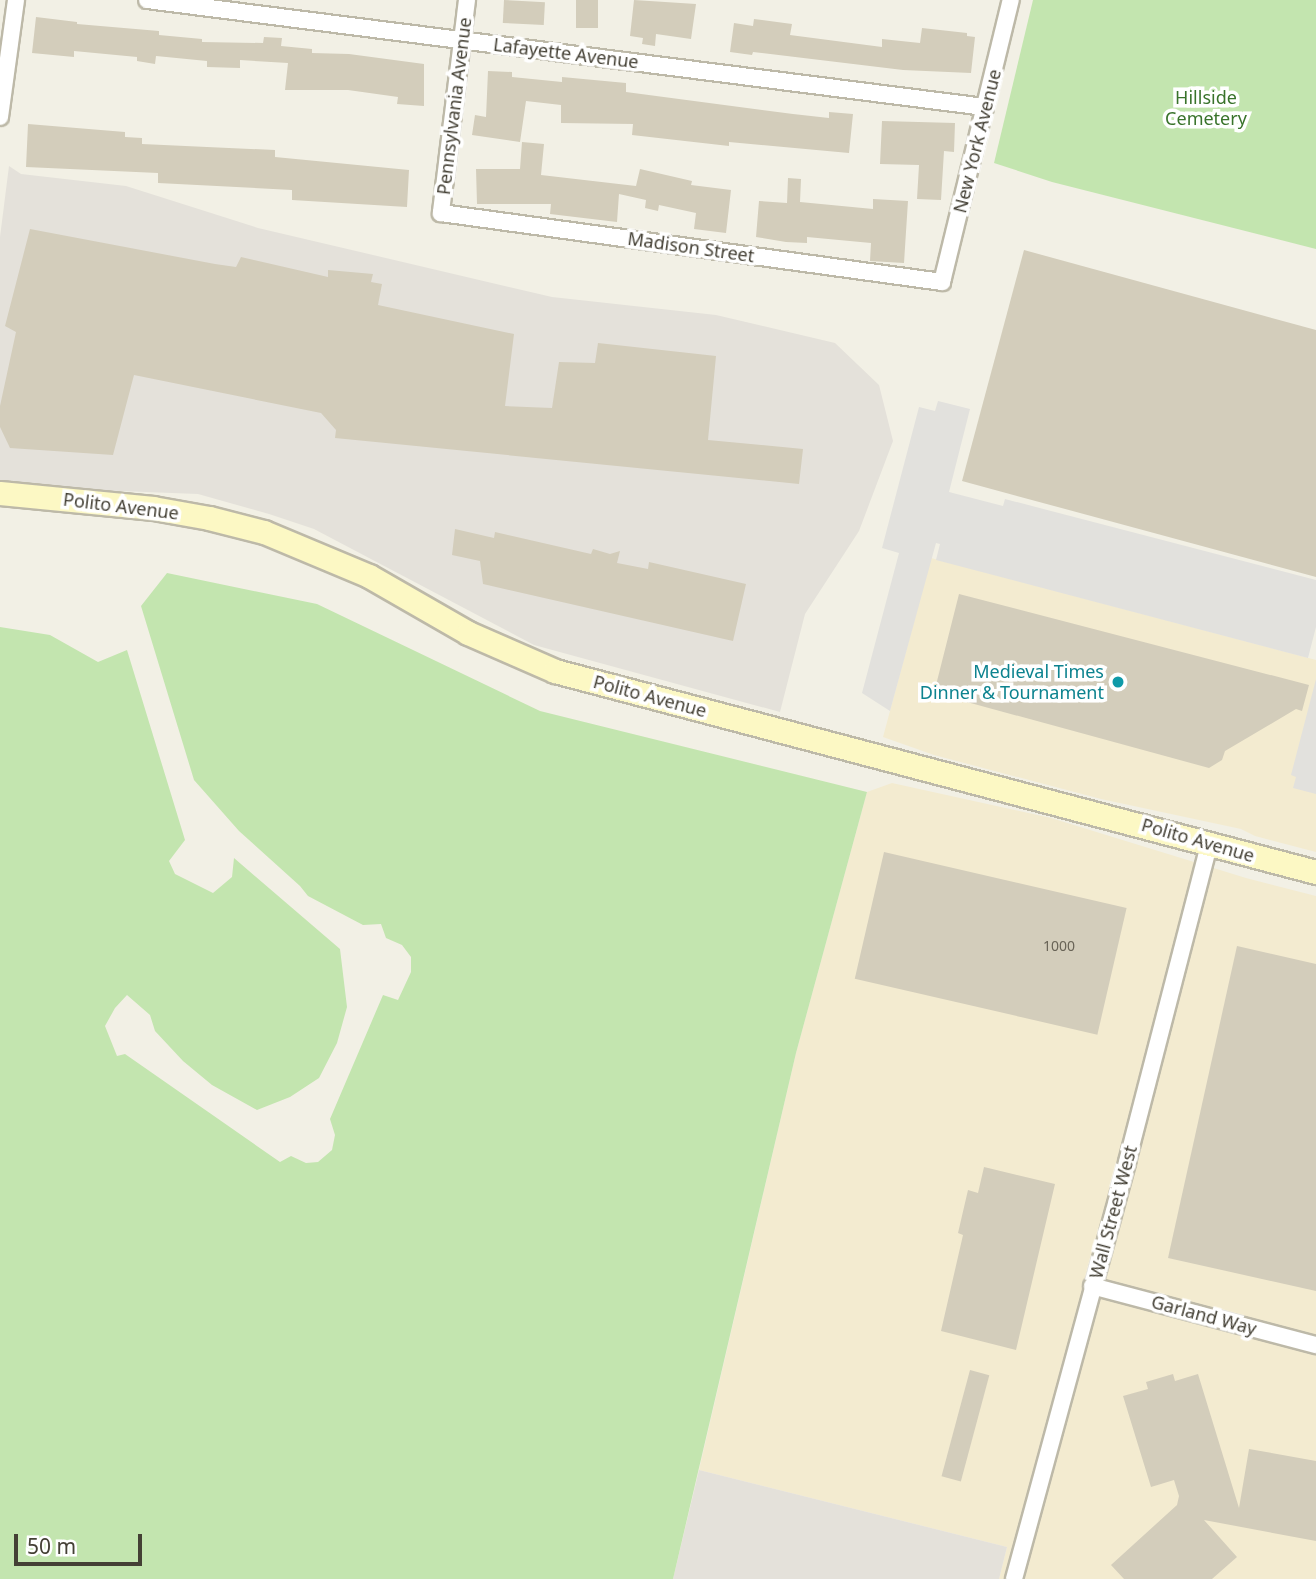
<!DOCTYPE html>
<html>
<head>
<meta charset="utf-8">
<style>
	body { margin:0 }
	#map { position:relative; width:1316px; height:1579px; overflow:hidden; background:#f2f0e5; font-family:"Noto Sans",sans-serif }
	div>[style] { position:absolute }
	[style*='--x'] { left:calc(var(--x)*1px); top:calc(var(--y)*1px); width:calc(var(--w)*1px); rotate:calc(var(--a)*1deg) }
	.commercial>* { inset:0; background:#f3ebd0 }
	.industrial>* { inset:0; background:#e4e1da }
	.green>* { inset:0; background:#c3e5af }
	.parking>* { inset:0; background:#e2e1dd }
	.building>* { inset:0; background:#d3cdbb; transform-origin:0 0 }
	.roads { filter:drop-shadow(2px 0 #bdb9a8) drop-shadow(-2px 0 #bdb9a8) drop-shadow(0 2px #bdb9a8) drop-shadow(0 -2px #bdb9a8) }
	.street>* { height:16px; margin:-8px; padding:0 8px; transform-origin:8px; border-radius:8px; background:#fff }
	.secondary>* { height:23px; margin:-11.5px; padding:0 11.5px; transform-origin:11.5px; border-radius:11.5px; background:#fcf8c4 }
	.dots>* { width:19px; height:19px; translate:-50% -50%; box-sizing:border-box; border:4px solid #fff; border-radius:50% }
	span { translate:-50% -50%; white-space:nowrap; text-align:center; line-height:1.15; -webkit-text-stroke:7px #fff; paint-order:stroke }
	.number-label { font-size:14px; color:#686356 }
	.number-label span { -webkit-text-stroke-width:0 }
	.street-label { font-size:18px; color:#444035 }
	.park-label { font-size:18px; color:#39732b }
	.culture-label { font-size:18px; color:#0d838f }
	.right { translate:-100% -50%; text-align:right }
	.scale { position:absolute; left:14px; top:1534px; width:128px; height:32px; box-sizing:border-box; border:4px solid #444035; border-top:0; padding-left:9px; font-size:21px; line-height:24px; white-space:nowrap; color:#444035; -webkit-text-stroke:5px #fff; paint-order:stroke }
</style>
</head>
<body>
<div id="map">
	<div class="commercial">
		<div style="clip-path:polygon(931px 558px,1316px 660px,1316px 852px,1255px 836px,1241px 829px,1101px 799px,934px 755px,883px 737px)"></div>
		<div style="clip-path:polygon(892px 783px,1051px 818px,1246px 878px,1316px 896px,1316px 1579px,999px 1579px,1007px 1547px,699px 1470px,796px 1053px,867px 792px)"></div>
	</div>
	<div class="industrial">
		<div style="clip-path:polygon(9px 166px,21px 174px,126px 186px,258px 228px,552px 297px,716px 315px,835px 343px,879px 385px,893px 441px,859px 531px,805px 614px,780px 712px,534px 645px,314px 529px,269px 514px,198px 494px,94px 490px,0 481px,0 237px)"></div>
		<div style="clip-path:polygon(699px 1470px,1007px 1547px,999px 1579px,673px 1579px)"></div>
	</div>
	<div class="green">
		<div style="clip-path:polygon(1033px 0,1316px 0,1316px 249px,1052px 182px,994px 163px)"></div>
		<div style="clip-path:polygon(167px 573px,317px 604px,540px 711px,867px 792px,796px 1053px,673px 1579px,0 1579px,0 627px,50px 635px,98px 662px,127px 650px,185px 840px,169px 861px,175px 874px,213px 893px,232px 877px,234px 858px,340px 949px,347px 1007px,337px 1043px,319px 1078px,290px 1097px,257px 1110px,212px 1085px,183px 1061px,155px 1031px,150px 1015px,127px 995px,115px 1008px,105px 1026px,117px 1056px,125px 1054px,280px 1162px,291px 1156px,306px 1163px,318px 1162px,332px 1150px,335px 1135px,330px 1119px,383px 995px,398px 1000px,411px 972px,411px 957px,402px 945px,386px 938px,381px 924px,363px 925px,308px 896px,300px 886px,239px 831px,194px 780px,141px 606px)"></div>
	</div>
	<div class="parking">
		<div style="clip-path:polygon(938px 401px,970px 409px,949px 492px,1003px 506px,1005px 499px,1316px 580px,1316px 627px,1308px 658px,936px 560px,940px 544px,936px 543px,890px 711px,862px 693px,899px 553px,882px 548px,919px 407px,935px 411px)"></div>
		<div style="clip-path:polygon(1316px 679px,1316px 794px,1293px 788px,1296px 777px,1291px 775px)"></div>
	</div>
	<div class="building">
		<div style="left:504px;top:0;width:41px;height:23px;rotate:3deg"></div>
		<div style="left:576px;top:0;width:22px;height:28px"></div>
		<div style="clip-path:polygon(634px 0,696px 4px,691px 39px,656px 34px,655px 46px,642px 44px,643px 38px,630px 36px)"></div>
		<div style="clip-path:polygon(36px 17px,77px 22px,77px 24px,159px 31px,159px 35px,202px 39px,202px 42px,263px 43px,264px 37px,282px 38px,281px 46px,312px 49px,312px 53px,349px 54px,424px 64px,424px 106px,397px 104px,398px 97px,348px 90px,285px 90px,288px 63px,240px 60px,240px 68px,207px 67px,207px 61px,156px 56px,155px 64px,137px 61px,137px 57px,74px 51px,74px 57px,32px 53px)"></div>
		<div style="clip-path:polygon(754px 19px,792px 24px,790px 35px,882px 47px,882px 39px,920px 43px,922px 28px,967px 33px,967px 36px,975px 37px,971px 73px,903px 70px,753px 52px,752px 55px,730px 52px,734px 23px,753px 26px)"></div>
		<div style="clip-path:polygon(488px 71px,512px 72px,512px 77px,562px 82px,562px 77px,626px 83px,626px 92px,793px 114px,829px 118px,829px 112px,853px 114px,849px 153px,729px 142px,729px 146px,632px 135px,633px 124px,561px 123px,561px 105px,526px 101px,520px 142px,472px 135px,475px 115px,486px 117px)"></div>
		<div style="clip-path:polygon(882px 121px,955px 123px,954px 152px,944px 151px,941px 200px,917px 199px,919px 165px,880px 164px)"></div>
		<div style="clip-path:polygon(28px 124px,125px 132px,125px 137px,142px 138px,142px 144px,275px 150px,275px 157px,409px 170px,407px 207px,292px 200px,292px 190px,158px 183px,158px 173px,26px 167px)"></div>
		<div style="clip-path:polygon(522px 142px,544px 144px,541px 175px,636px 186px,640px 169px,692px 181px,691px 185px,731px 190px,726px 233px,694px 229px,696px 213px,659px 205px,658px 211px,645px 208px,646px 200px,619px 194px,617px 222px,550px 214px,551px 204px,477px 204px,476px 169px,520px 169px)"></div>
		<div style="clip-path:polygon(788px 178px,801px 179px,800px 202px,873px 209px,873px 199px,908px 201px,904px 263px,870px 261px,871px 243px,807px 237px,807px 243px,786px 242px,756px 237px,759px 201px,787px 203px)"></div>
		<div style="clip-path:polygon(30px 229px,215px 264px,236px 267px,241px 257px,328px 277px,328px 270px,373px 274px,371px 282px,382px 284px,378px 305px,514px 334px,505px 406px,552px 408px,559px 362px,595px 363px,598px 343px,716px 356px,708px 440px,803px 449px,799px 484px,335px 438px,336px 430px,321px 413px,134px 375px,113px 455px,10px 448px,0 427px,0 406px,16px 332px,5px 326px)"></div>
		<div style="clip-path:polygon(1024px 250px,1316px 330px,1316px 577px,962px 481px)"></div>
		<div style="clip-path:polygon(455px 529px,494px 538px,495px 532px,591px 554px,593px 549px,610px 554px,620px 551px,617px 563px,648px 569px,649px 562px,746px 584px,733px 641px,483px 584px,480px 561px,452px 555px)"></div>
		<div style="clip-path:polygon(959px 594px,1309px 685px,1302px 711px,1296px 709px,1225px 751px,1222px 760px,1209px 768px,934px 693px)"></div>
		<div style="left:884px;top:852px;width:249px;height:130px;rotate:13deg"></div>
		<div style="clip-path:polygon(1237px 946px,1316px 964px,1316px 1291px,1168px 1258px)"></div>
		<div style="clip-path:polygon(984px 1167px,1055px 1184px,1016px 1350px,941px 1331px,963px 1235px,958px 1233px,968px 1190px,978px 1193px)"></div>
		<div style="left:970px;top:1370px;width:20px;height:110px;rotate:15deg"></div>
		<div style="clip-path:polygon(1173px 1374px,1175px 1381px,1198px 1374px,1239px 1508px,1249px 1449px,1316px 1461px,1316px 1541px,1204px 1520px,1237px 1557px,1212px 1579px,1124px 1579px,1111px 1565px,1177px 1505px,1179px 1496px,1174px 1480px,1151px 1487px,1123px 1396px,1148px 1389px,1146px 1382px)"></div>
	</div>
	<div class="roads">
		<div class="street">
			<div style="--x:147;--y:0;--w:845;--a:7.28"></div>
			<div style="--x:467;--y:0;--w:215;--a:97"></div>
			<div style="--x:441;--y:213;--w:506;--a:7.84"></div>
			<div style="--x:942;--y:282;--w:290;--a:-76.3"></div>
			<div style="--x:0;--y:117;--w:118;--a:-82.2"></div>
			<div style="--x:1092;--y:1286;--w:232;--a:14.8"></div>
			<div style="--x:1014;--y:1579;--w:432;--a:-74.8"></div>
			<div style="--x:1127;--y:1162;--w:328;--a:-75.5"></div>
		</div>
		<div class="secondary">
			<div style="--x:0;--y:493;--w:154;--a:5.6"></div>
			<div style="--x:153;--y:508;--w:57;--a:10.1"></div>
			<div style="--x:209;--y:518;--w:57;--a:14.3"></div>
			<div style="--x:264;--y:532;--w:114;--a:22.7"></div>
			<div style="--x:369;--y:576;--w:114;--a:29.9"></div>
			<div style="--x:468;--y:633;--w:95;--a:23.6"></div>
			<div style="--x:555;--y:671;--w:787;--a:14.8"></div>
		</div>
	</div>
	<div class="dots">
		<div style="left:1118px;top:682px;background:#0f9aa8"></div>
	</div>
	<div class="number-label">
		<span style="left:1059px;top:946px">1000</span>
	</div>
	<div class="street-label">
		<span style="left:566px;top:53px;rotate:7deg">Lafayette Avenue</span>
		<span style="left:454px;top:106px;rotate:-83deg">Pennsylvania Avenue</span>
		<span style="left:977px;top:141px;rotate:-76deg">New York Avenue</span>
		<span style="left:691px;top:247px;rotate:8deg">Madison Street</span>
		<span style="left:121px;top:506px;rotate:7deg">Polito Avenue</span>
		<span style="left:650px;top:696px;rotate:15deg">Polito Avenue</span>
		<span style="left:1198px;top:840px;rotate:16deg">Polito Avenue</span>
		<span style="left:1113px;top:1212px;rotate:-75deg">Wall Street West</span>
		<span style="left:1204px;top:1315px;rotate:15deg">Garland Way</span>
	</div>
	<div class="park-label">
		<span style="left:1206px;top:108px">Hillside<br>Cemetery</span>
	</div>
	<div class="culture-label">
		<span class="right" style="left:1104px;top:682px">Medieval Times<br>Dinner &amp; Tournament</span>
	</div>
	<div class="scale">50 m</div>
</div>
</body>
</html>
